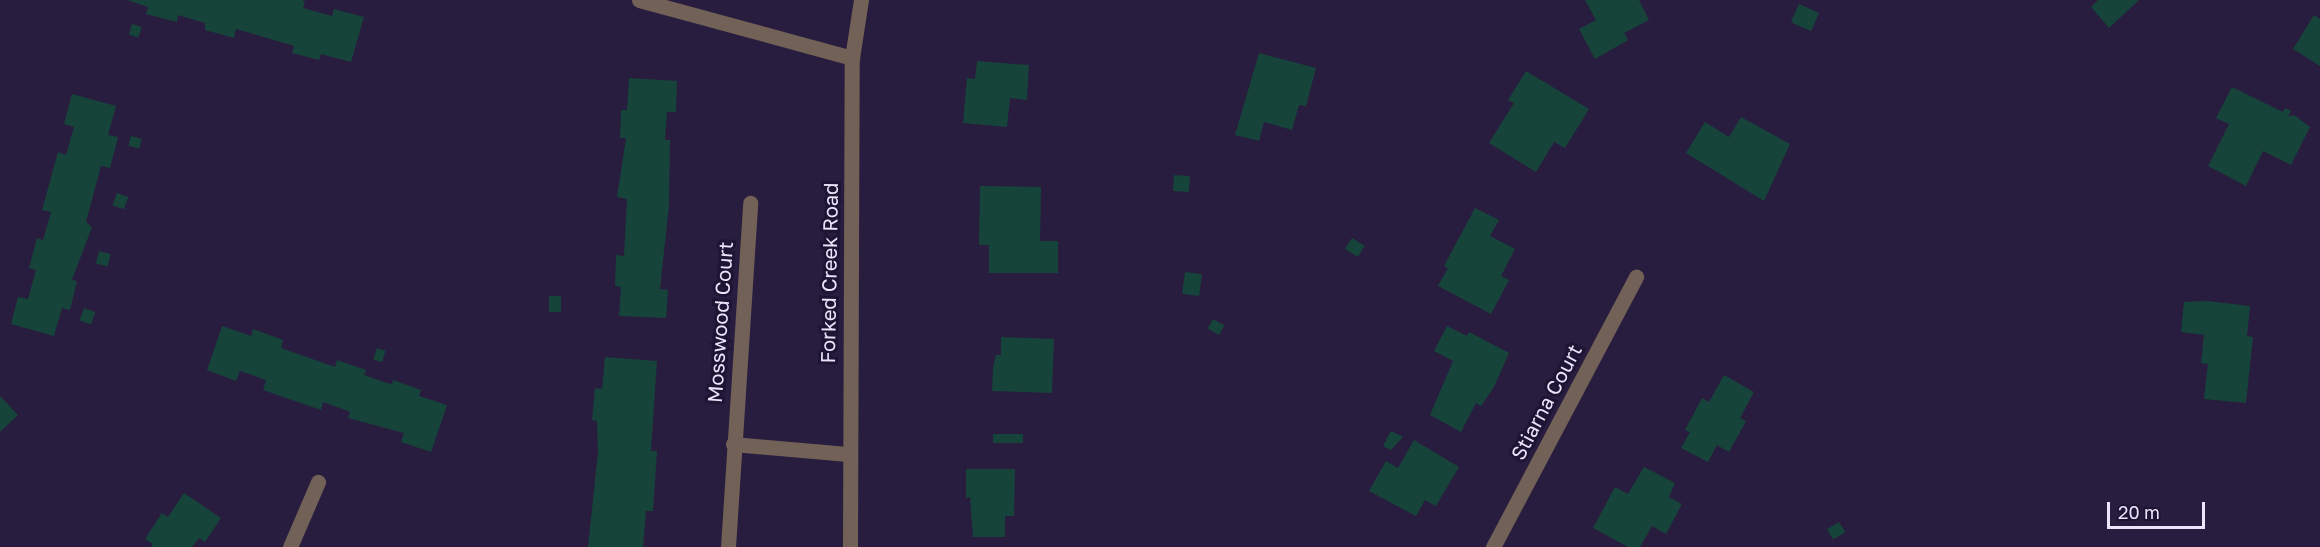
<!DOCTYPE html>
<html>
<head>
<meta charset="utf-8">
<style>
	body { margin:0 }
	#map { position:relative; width:2320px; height:547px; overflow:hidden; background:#281d3f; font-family:"Golos Text",sans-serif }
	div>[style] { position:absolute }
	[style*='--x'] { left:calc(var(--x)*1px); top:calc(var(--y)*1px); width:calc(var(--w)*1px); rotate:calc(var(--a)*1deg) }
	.building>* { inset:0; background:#16443a; transform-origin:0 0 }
	.street>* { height:15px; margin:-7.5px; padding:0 7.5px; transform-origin:7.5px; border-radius:7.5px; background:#726156 }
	span { translate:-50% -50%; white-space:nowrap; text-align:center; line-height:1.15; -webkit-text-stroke:6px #1e1434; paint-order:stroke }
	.street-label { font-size:20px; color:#eae5fb }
	.scale { position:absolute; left:2107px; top:502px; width:98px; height:27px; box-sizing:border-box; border:3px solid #eae5fb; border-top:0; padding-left:8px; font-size:18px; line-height:21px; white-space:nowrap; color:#eae5fb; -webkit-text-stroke:4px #1e1434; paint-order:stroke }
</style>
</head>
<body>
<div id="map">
	<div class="building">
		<div style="clip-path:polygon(127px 0,302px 0,305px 1px,303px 8px,321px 13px,332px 16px,334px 9px,364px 17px,351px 62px,321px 54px,319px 60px,292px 53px,294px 46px,236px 29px,234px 38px,205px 30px,205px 23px,178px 15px,177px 22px,146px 14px,148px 7px)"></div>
		<div style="clip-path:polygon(1585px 0,1639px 0,1649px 20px,1624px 33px,1628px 40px,1595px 59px,1579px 29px,1596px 20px)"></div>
		<div style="clip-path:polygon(2098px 0,2139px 0,2109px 28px,2091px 7px)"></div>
		<div style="left:1799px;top:4px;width:22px;height:20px;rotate:24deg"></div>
		<div style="clip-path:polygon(2314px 15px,2320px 19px,2320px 66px,2293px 49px)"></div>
		<div style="left:132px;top:24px;width:10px;height:11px;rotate:17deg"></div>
		<div style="clip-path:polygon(1259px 53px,1316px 68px,1306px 106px,1299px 105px,1292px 130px,1264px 122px,1259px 141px,1235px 135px)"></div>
		<div style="clip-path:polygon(977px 61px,1029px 65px,1027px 100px,1010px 98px,1007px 127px,963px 123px,967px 78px,975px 79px)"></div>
		<div style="clip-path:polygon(1526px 71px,1589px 109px,1565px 148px,1554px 142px,1536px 172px,1489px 143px,1514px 103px,1508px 100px)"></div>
		<div style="clip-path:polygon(629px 78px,677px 81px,676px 112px,667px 112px,665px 140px,670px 140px,669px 205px,660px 289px,668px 290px,666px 318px,619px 316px,621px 287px,615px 286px,616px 255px,624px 256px,627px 199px,617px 197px,626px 138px,620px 138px,621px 110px,627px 110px)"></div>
		<div style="clip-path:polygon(2232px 87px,2283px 112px,2285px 108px,2291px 111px,2288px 117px,2294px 115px,2310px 127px,2291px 165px,2263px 151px,2246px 186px,2208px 166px,2229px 124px,2216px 118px)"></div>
		<div style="clip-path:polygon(72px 94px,116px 106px,108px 135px,118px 137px,110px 168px,101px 166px,86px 222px,92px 227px,72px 280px,77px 281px,70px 310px,62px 308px,54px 336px,11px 324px,18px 297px,28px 299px,31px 288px,36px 270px,29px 268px,37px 238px,43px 240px,51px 212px,42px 210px,58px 152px,66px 155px,74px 127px,64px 124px)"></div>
		<div style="clip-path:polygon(1741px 117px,1790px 144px,1764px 201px,1686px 153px,1705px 122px,1729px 137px)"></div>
		<div style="left:131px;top:136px;width:11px;height:10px;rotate:15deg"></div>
		<div style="left:1174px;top:175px;width:16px;height:16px;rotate:4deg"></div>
		<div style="clip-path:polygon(980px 186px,1041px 187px,1040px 241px,1058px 241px,1058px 273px,989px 273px,989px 245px,979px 245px)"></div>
		<div style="left:117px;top:193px;width:12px;height:13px;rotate:20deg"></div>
		<div style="clip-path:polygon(1475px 208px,1499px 220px,1490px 236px,1515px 249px,1501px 276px,1509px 280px,1491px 314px,1438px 286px,1448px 268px,1444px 266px)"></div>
		<div style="left:1352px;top:238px;width:15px;height:13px;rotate:32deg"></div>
		<div style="left:99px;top:251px;width:12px;height:13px;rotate:14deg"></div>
		<div style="left:1185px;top:272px;width:17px;height:22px;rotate:7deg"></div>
		<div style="left:549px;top:296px;width:12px;height:16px"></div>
		<div style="clip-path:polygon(2207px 301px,2250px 306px,2247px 336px,2253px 337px,2246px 403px,2204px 399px,2208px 364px,2201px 363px,2204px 335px,2181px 332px,2184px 302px)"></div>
		<div style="left:84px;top:308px;width:12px;height:13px;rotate:20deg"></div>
		<div style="left:1213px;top:319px;width:13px;height:11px;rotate:29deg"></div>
		<div style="clip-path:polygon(222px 326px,251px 336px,253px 329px,283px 340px,281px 348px,335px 367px,337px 360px,366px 370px,364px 375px,387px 383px,392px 384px,393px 380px,421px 390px,419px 396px,447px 405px,431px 452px,401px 442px,404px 433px,348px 418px,350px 412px,345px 410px,323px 402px,321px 410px,263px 390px,266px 380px,240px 371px,236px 381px,207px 370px)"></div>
		<div style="clip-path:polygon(1447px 326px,1467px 336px,1469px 332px,1509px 353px,1494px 387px,1481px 406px,1476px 403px,1461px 432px,1430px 415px,1453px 361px,1434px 351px)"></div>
		<div style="clip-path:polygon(1001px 337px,1054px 339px,1052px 393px,992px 391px,993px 367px,996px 355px,1001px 355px)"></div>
		<div style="left:377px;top:348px;width:9px;height:12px;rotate:18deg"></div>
		<div style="clip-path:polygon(605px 357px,657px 361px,651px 451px,657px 451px,655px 482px,653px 511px,646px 511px,643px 547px,588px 547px,598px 452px,597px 421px,592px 420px,595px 388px,602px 389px)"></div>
		<div style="clip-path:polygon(1724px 375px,1754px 392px,1740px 418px,1746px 421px,1729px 452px,1717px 445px,1708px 462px,1681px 448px,1690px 432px,1685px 430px,1702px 398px,1709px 402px)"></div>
		<div style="clip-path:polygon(0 396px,18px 415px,0 432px)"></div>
		<div style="clip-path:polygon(1391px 431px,1403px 437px,1391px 450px,1383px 446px)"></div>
		<div style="left:993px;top:434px;width:30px;height:9px"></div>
		<div style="clip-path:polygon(1414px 440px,1459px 467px,1436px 506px,1425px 500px,1416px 516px,1369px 491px,1386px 461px,1398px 468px)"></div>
		<div style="clip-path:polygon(1644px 467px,1675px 483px,1669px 497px,1682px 504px,1666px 534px,1652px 526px,1640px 547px,1628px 547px,1593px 528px,1615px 487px,1628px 494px)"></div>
		<div style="clip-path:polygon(966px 469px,1015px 469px,1014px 516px,1005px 516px,1005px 537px,973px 537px,970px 497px,966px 498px)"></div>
		<div style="clip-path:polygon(184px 493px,221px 518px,205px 542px,199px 538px,192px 547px,151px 547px,153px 544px,145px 539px,162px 513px,168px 517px)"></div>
		<div style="left:1839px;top:522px;width:12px;height:14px;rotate:59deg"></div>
	</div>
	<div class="street">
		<div style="--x:639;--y:0;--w:221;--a:15.2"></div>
		<div style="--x:733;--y:444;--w:115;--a:5"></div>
		<div style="--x:290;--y:547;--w:71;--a:-66.7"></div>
		<div style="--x:728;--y:547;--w:345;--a:-86.3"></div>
		<div style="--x:850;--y:547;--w:489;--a:-89.8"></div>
		<div style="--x:852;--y:58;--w:59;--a:-81.2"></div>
		<div style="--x:1493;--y:547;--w:306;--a:-62.1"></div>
	</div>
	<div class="street-label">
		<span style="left:829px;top:273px;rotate:-89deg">Forked Creek Road</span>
		<span style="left:720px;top:322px;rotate:-86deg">Mosswood Court</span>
		<span style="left:1546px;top:402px;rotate:-62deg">Stiarna Court</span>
	</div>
	<div class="scale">20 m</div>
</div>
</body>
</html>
